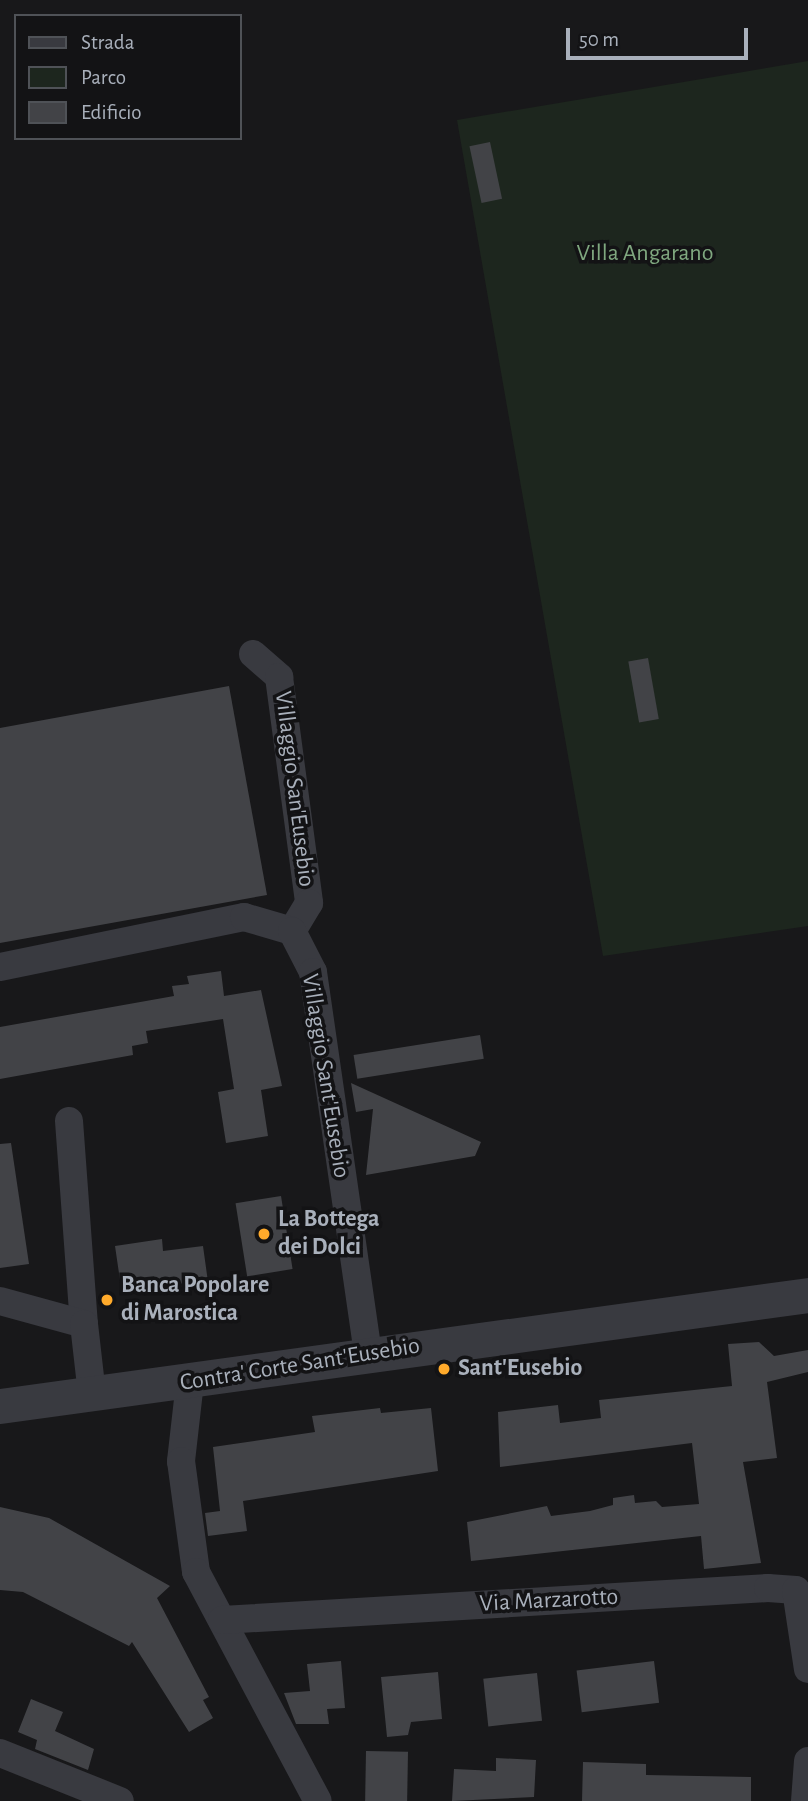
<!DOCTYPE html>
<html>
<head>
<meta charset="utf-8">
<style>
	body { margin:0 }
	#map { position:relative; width:808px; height:1801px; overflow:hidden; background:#18181a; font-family:"Alegreya Sans",sans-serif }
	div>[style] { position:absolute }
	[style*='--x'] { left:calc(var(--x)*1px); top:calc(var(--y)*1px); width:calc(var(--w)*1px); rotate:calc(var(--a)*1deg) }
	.green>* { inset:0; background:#1d261e }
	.building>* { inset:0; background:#424347; transform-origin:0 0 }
	.minor>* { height:28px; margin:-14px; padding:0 14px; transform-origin:14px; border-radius:14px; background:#393a40 }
	.tertiary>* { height:35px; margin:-17.5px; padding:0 17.5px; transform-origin:17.5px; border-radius:17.5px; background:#393a40 }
	.dots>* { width:19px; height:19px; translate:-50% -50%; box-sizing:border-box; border:4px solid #131315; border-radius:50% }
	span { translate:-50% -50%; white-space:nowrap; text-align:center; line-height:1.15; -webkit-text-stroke:7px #131315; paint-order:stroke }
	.park-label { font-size:24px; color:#7fa77f }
	.street-label { font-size:24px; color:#a9b0bb }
	.poi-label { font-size:24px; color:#a9b0bb; font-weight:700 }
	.left { translate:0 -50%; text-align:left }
	.legend { position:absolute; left:14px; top:14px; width:228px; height:126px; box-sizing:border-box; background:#131315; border:2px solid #4f5257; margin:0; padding:9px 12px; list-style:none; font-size:21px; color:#a9b0bb }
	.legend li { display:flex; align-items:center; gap:14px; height:35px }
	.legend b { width:35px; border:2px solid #4f5257 }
	.scale { position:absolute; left:566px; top:28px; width:182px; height:32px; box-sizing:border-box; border:4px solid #a9b0bb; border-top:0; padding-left:9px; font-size:21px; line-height:24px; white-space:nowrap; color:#a9b0bb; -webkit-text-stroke:5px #131315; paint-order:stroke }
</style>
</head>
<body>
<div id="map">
	<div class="green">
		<div style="clip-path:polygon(808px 61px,808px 926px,603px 956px,457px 120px)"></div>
	</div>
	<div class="building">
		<div style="left:490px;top:142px;width:58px;height:21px;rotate:78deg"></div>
		<div style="left:648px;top:658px;width:62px;height:20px;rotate:80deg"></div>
		<div style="clip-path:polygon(229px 686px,267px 895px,0 943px,0 728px)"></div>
		<div style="clip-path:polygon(221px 971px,224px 996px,261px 990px,282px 1086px,261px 1090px,268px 1136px,226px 1143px,218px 1092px,234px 1089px,223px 1019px,146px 1031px,148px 1043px,132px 1046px,133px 1055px,0 1079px,0 1027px,174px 996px,172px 986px,189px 984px,187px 976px)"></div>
		<div style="left:480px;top:1035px;width:24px;height:128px;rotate:81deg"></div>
		<div style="clip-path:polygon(351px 1083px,481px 1142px,475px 1156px,366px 1175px,373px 1109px,356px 1112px)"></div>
		<div style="clip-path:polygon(11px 1143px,29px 1264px,0 1268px,0 1144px)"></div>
		<div style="left:281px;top:1196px;width:74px;height:46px;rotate:81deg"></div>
		<div style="clip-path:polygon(162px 1239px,163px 1251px,203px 1246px,208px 1282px,121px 1287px,115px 1246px)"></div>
		<div style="clip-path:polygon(759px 1342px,774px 1356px,808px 1350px,808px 1372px,767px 1382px,777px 1458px,743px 1462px,761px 1563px,704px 1569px,701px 1536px,471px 1561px,467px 1522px,547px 1506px,551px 1516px,590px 1511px,613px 1505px,613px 1498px,634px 1495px,635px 1503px,656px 1501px,662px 1507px,699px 1504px,692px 1443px,500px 1467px,498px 1412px,558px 1405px,560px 1423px,601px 1418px,599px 1400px,732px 1386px,728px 1344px)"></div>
		<div style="clip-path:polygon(380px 1408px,381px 1413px,431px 1408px,438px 1471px,243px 1501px,247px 1531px,208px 1536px,205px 1513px,220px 1511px,213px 1447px,315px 1432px,312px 1416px)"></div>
		<div style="clip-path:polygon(0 1507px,49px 1518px,170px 1586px,157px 1598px,209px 1697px,203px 1700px,213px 1718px,189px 1732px,132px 1642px,129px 1646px,23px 1592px,0 1590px)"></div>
		<div style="clip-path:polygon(341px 1661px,345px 1708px,327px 1709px,329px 1724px,296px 1724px,284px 1693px,310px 1691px,307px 1664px)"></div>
		<div style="left:654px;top:1661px;width:42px;height:78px;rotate:83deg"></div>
		<div style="clip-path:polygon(438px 1672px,442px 1719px,411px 1722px,408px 1735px,387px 1737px,381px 1677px)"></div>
		<div style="left:537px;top:1673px;width:48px;height:54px;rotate:84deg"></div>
		<div style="clip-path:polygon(31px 1699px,63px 1712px,55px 1731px,94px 1749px,88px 1770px,35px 1749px,37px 1740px,18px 1732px)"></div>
		<div style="left:366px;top:1751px;width:42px;height:50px;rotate:1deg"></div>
		<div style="clip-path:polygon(496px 1758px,536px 1760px,534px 1797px,452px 1801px,454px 1769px,496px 1771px)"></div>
		<div style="clip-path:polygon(583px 1762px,646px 1764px,646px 1775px,751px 1777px,751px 1801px,582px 1801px)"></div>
	</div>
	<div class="minor">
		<div style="--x:253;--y:654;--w:35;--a:41"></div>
		<div style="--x:279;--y:677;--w:228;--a:82.4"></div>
		<div style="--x:309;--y:903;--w:33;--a:121"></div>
		<div style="--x:0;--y:967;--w:249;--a:-11.6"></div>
		<div style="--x:244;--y:917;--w:50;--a:16.3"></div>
		<div style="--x:292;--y:931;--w:46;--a:62.9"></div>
		<div style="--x:313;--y:972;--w:386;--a:81.8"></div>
		<div style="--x:69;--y:1121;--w:204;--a:85.8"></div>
		<div style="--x:0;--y:1301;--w:87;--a:15.3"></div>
		<div style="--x:84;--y:1324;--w:70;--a:83.5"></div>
		<div style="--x:190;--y:1382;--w:80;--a:96.5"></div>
		<div style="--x:181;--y:1461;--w:112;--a:82.3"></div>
		<div style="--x:196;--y:1572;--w:259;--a:62"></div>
		<div style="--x:222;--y:1620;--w:547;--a:-3.35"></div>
		<div style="--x:768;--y:1588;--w:28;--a:4"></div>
		<div style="--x:796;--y:1590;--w:80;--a:81.4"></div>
		<div style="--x:0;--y:1753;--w:129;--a:21.8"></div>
		<div style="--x:805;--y:1801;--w:40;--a:-85.7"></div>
	</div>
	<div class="tertiary">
		<div style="--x:0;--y:1406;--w:816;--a:-7.82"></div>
	</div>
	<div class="dots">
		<div style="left:264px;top:1234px;background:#ffaa2b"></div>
		<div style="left:107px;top:1300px;background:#ffaa2b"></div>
		<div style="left:444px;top:1369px;background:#ffaa2b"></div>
	</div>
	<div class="park-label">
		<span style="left:645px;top:254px">Villa Angarano</span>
	</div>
	<div class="street-label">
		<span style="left:294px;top:789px;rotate:83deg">Villaggio San'Eusebio</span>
		<span style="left:325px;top:1076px;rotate:81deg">Villaggio Sant'Eusebio</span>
		<span style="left:300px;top:1365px;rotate:-9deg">Contra' Corte Sant'Eusebio</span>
		<span style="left:549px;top:1601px;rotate:-3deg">Via Marzarotto</span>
	</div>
	<div class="poi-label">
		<span class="left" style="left:278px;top:1234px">La Bottega<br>dei Dolci</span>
		<span class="left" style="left:121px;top:1300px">Banca Popolare<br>di Marostica</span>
		<span class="left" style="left:458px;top:1369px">Sant'Eusebio</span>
	</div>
	<ul class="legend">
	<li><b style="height:9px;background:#393a40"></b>Strada</li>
	<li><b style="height:19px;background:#1d261e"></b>Parco</li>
	<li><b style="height:19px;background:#424347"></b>Edificio</li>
	</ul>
	<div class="scale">50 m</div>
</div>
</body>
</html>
